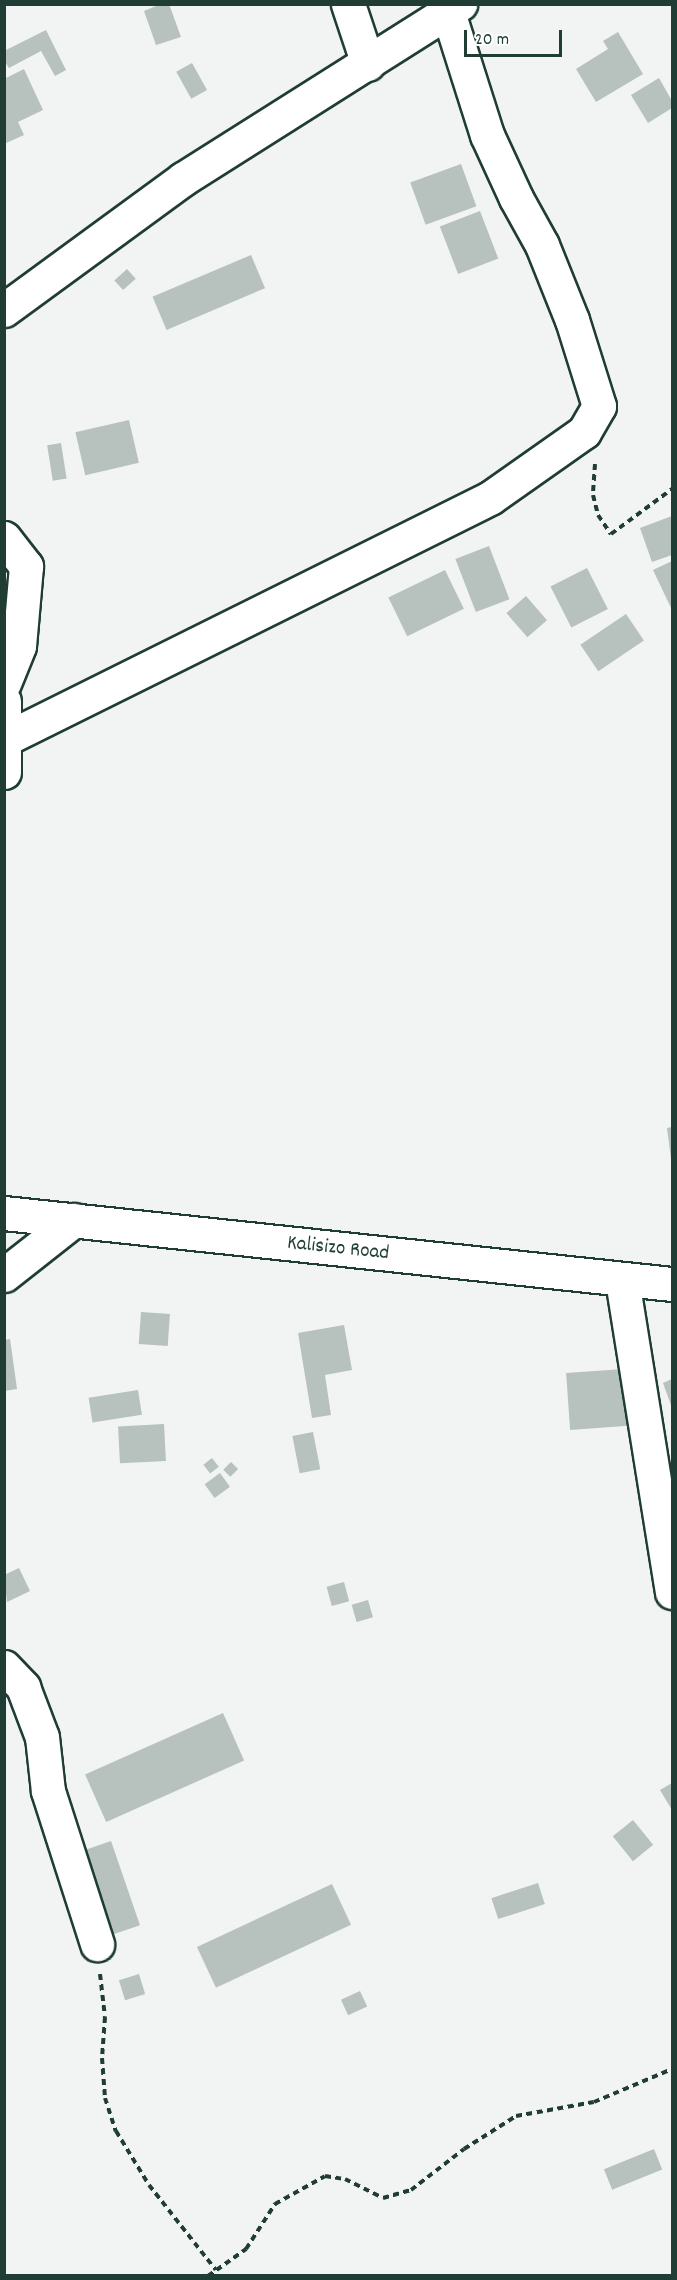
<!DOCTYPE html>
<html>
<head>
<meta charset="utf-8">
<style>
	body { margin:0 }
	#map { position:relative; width:677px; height:2280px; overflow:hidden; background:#f2f3f3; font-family:Dekko,sans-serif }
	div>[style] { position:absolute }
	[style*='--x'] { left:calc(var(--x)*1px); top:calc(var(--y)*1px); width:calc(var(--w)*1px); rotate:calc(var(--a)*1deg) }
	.building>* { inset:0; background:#b7c1bd; transform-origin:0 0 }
	.path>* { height:4px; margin-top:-2px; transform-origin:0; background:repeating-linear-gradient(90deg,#1f3d34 0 6px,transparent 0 10.5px) }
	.roads { filter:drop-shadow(2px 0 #1f3d34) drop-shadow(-2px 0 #1f3d34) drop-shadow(0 2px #1f3d34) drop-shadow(0 -2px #1f3d34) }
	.minor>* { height:33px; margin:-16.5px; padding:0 16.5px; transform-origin:16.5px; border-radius:16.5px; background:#fff }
	.tertiary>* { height:33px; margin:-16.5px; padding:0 16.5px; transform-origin:16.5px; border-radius:16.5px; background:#fff }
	span { translate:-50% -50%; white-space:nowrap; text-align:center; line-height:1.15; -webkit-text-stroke:4.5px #fff; paint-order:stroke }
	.street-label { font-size:21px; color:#1f3d34 }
	.frame { position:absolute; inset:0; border:6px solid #1f3d34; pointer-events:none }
	.scale { position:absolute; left:464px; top:30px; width:98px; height:27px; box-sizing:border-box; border:3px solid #1f3d34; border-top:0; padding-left:8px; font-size:18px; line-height:21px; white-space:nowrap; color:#1f3d34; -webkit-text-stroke:4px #fff; paint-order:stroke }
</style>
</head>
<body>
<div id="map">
	<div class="building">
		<div style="clip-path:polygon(161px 4px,169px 4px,181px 37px,156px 45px,144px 11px)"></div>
		<div style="clip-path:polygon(46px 30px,66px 70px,55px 76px,41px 51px,9px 68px,4px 60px,4px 51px)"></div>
		<div style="clip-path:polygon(618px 32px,643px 74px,596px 102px,576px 69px,608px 49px,603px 41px)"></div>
		<div style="left:192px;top:63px;width:31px;height:18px;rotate:61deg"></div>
		<div style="clip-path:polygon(24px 69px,43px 110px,18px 122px,24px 135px,4px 144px,4px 79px)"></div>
		<div style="clip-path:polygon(659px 78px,672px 101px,672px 108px,648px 123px,631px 95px)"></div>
		<div style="left:461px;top:164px;width:45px;height:54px;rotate:70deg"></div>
		<div style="left:480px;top:211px;width:51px;height:43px;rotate:69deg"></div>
		<div style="left:251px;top:255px;width:36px;height:107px;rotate:67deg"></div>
		<div style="left:127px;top:269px;width:13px;height:17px;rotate:48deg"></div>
		<div style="left:129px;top:420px;width:44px;height:55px;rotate:77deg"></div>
		<div style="left:61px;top:443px;width:36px;height:14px;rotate:81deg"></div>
		<div style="clip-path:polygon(672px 516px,672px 555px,652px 562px,640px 528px)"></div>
		<div style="left:489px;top:546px;width:57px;height:36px;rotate:69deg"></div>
		<div style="clip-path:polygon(672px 561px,672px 610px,653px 570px)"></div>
		<div style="left:587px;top:568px;width:46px;height:41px;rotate:63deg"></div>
		<div style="left:445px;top:570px;width:43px;height:63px;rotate:64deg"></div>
		<div style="left:526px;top:596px;width:32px;height:26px;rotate:49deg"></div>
		<div style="left:626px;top:614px;width:32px;height:55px;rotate:56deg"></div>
		<div style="clip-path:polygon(672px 1127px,672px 1158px,671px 1159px,667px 1128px)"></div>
		<div style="left:141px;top:1312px;width:29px;height:32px;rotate:4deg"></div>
		<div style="clip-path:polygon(344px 1325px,352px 1370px,325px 1375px,331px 1415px,312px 1418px,298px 1333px)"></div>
		<div style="clip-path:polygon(10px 1339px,17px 1389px,4px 1391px,4px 1340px)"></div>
		<div style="left:624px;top:1369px;width:57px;height:58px;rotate:86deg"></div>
		<div style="clip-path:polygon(672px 1379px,672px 1408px,663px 1383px)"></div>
		<div style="left:138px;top:1390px;width:25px;height:50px;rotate:81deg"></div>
		<div style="left:164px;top:1424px;width:37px;height:46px;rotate:87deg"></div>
		<div style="left:313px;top:1432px;width:38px;height:21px;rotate:79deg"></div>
		<div style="left:212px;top:1458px;width:11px;height:11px;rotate:52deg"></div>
		<div style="left:231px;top:1462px;width:10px;height:11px;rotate:45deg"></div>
		<div style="left:220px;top:1473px;width:17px;height:19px;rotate:54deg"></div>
		<div style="clip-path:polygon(19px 1568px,30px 1591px,7px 1602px,4px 1575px)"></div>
		<div style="left:344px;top:1582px;width:20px;height:18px;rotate:75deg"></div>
		<div style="left:368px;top:1600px;width:18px;height:17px;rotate:74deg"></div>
		<div style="left:223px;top:1713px;width:52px;height:151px;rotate:66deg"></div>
		<div style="clip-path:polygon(672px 1783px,672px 1810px,660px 1790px)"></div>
		<div style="left:633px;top:1820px;width:32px;height:26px;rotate:51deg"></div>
		<div style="left:111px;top:1841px;width:89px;height:36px;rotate:71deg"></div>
		<div style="left:538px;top:1883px;width:22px;height:49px;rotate:72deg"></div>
		<div style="left:332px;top:1884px;width:45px;height:149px;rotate:65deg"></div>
		<div style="left:139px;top:1974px;width:21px;height:21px;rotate:73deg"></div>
		<div style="left:360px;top:1991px;width:17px;height:21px;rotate:65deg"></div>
		<div style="left:654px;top:2149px;width:22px;height:54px;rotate:68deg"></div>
	</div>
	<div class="path">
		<div style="--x:595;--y:464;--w:31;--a:94"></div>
		<div style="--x:593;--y:495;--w:21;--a:76"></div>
		<div style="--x:598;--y:515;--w:23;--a:56"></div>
		<div style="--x:611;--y:534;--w:76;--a:-36.4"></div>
		<div style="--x:100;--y:1974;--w:43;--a:83.4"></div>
		<div style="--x:105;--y:2017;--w:41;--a:94.2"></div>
		<div style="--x:102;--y:2058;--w:40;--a:85.7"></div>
		<div style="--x:105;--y:2098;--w:35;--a:72"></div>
		<div style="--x:116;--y:2131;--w:63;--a:58.6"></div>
		<div style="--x:149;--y:2185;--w:108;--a:51.8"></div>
		<div style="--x:208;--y:2276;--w:47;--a:-35.4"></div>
		<div style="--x:246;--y:2249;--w:54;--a:-57.2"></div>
		<div style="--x:275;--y:2204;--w:57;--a:-29.2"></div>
		<div style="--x:325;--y:2176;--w:20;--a:9"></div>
		<div style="--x:345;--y:2179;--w:42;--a:26.6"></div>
		<div style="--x:383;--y:2198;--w:29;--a:-16"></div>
		<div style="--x:411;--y:2190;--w:67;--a:-37.7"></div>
		<div style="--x:464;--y:2149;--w:62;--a:-32.4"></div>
		<div style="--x:516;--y:2116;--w:79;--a:-10.2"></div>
		<div style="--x:594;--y:2102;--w:85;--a:-22.9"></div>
	</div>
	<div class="roads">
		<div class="minor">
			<div style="--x:348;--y:4;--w:63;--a:71.6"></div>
			<div style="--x:4;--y:538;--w:36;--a:52"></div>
			<div style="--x:26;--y:566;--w:80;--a:95"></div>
			<div style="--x:19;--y:646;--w:40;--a:112"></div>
			<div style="--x:4;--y:701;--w:71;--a:90"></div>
			<div style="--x:5;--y:739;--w:542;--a:-26.42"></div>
			<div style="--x:490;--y:498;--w:115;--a:-35.1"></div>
			<div style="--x:584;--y:432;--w:30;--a:-60"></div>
			<div style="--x:599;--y:406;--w:90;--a:-107.4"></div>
			<div style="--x:572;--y:320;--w:81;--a:-111.8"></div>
			<div style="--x:542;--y:245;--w:54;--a:-119"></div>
			<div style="--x:516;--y:198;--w:69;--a:-114.7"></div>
			<div style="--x:487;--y:135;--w:129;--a:-107.6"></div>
			<div style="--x:4;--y:1275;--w:89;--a:-38.2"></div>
			<div style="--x:622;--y:1280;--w:316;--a:80.9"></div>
			<div style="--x:4;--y:1667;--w:28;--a:46"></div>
			<div style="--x:23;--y:1687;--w:53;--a:69.2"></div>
			<div style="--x:42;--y:1737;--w:54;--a:83.7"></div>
			<div style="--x:48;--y:1791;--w:161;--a:72.2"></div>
		</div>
		<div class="tertiary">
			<div style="--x:4;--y:310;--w:222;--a:-36.2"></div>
			<div style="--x:183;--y:179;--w:328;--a:-32.3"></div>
			<div style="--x:4;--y:1213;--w:672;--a:6.07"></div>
		</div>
	</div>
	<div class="street-label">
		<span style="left:338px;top:1249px;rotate:6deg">Kalisizo Road</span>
	</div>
	<div class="frame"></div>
	<div class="scale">20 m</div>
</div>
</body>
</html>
